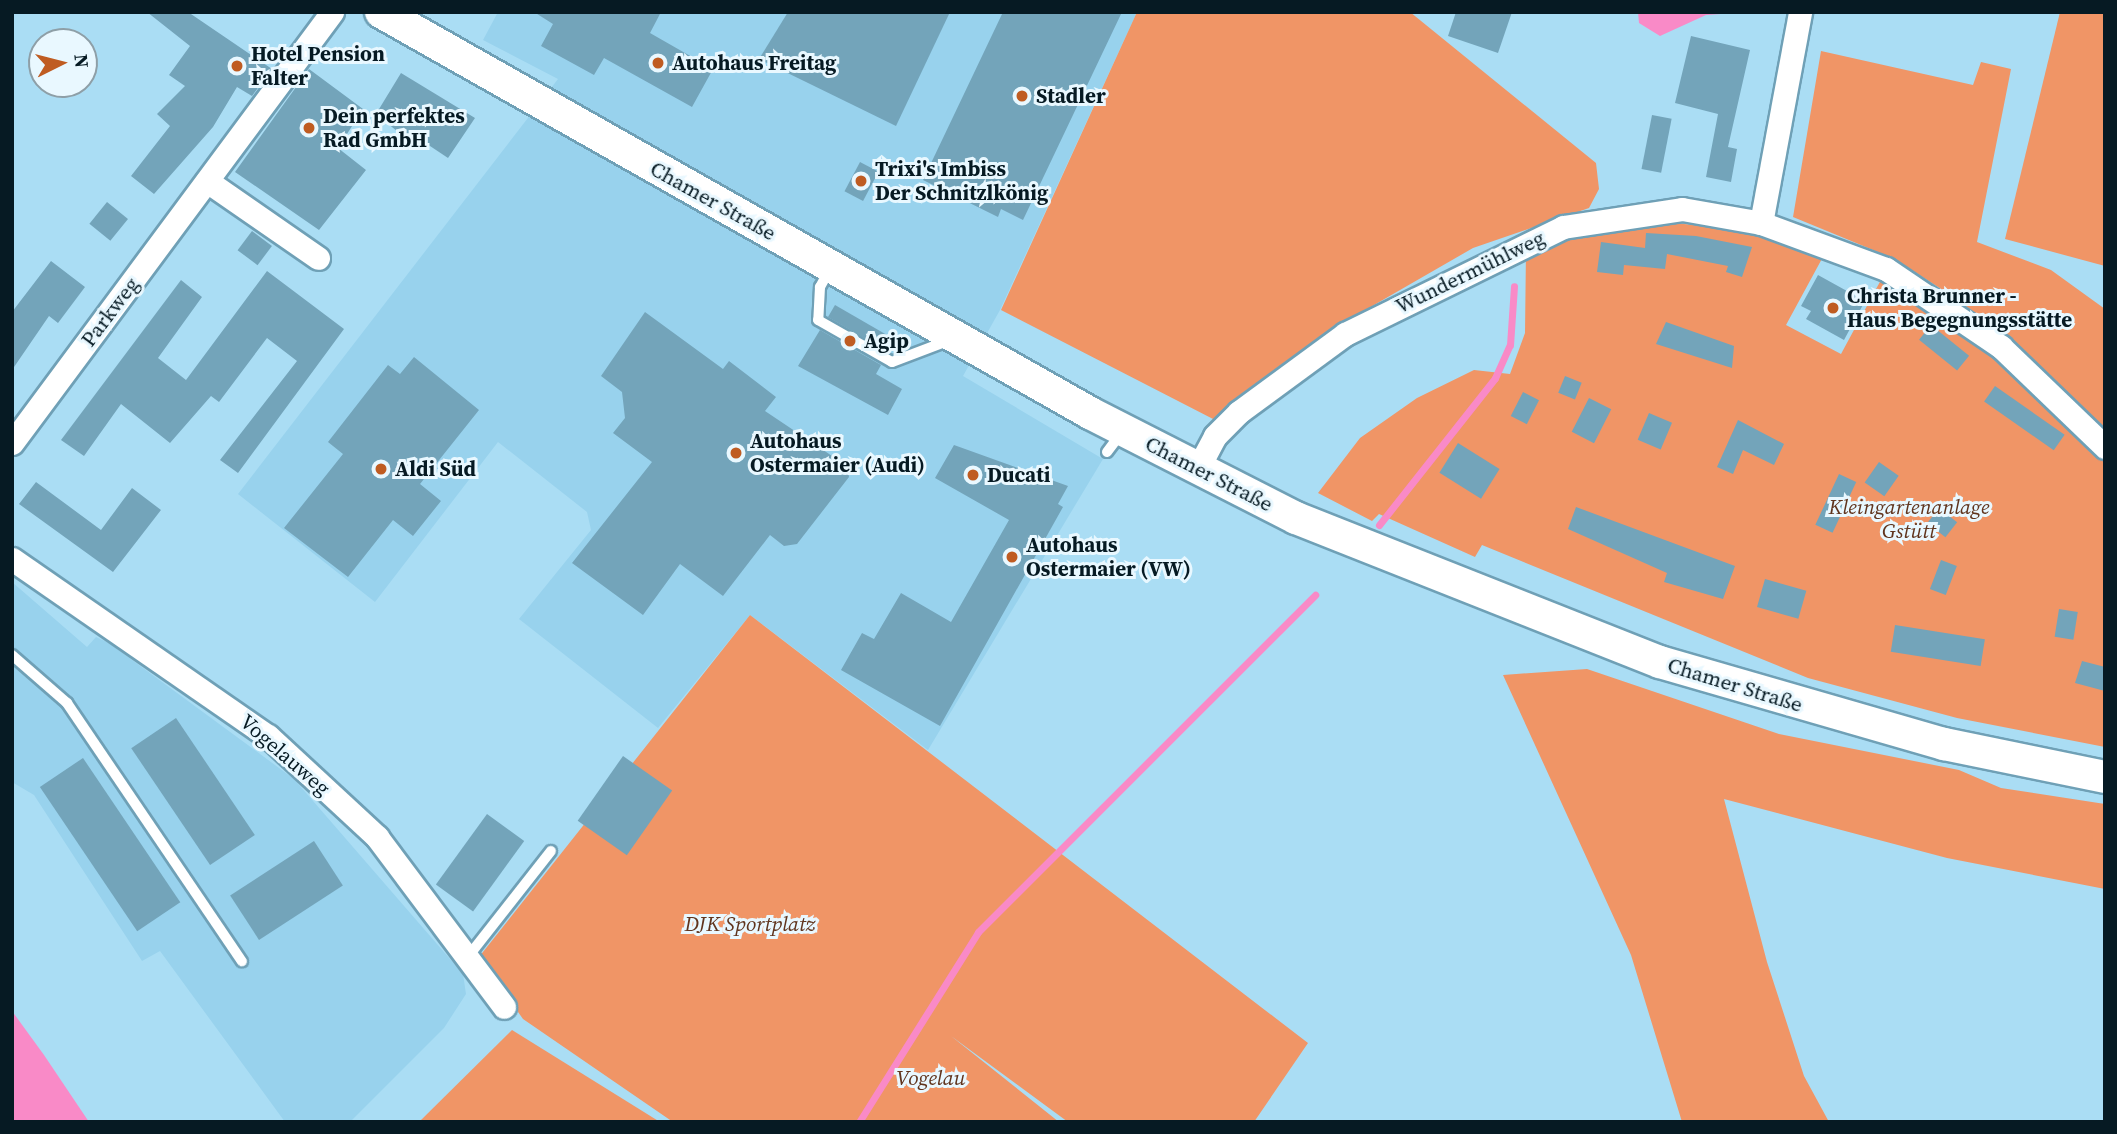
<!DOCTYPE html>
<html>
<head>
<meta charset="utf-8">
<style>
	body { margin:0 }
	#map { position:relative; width:2117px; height:1134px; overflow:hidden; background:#aaddf4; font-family:"Source Serif 4",serif }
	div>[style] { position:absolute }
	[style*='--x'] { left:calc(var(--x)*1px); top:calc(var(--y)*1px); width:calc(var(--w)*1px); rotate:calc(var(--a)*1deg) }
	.built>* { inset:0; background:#98d2ed }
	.green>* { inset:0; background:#f09566 }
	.water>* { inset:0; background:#f98ac7 }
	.stream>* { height:7px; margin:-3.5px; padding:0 3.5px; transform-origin:3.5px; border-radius:3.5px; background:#f98ac7 }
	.building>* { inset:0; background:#73a4ba; transform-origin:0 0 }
	.roads { filter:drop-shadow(2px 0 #6fa0b6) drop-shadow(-2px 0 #6fa0b6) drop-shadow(0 2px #6fa0b6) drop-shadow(0 -2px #6fa0b6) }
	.service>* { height:10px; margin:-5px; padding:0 5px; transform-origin:5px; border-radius:5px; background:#fff }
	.minor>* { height:23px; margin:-11.5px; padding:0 11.5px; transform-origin:11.5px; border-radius:11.5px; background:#fff }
	.secondary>* { height:32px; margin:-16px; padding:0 16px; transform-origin:16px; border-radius:16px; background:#fff }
	.dots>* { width:19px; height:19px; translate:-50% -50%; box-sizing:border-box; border:4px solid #e9f8ff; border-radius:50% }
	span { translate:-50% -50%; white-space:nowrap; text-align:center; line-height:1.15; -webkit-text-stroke:6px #e9f8ff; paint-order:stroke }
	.poi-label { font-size:21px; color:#061a23; font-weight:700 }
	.left { translate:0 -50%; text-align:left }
	.street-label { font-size:21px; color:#061a23 }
	.park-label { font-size:21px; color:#60341d; font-style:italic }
	.frame { position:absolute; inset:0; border:14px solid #061a23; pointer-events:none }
	.north { position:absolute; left:28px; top:28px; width:70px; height:70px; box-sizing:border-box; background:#e9f8ff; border:2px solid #8e9fa7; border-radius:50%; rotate:84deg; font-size:19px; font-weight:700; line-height:28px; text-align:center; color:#061a23 }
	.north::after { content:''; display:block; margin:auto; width:24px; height:32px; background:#bf5c22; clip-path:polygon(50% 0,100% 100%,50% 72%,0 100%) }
</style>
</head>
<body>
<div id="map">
	<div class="built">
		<div style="clip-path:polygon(498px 12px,1137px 12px,1000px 310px,963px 376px,1103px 459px,928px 750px,750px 615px,658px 728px,519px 619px,591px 530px,587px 512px,498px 442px,375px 602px,238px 494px,558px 79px,483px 40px)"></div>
		<div style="clip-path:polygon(12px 582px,87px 647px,96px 637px,109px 643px,294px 779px,463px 974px,466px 994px,444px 1028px,350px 1122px,285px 1122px,160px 951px,142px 961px,34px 795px,12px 782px)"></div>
	</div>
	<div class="green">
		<div style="clip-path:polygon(1137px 12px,1410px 12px,1596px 163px,1599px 189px,1589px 208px,1473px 248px,1341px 324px,1215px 420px,1001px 310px)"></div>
		<div style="clip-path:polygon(2060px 12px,2105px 12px,2105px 266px,2005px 239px)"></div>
		<div style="clip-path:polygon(1821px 51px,1973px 85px,1981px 62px,2011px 69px,1977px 242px,2051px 270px,2105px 309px,2105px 431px,2023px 350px,1958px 300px,1895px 259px,1793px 217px)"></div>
		<div style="clip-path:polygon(1636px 219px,1751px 231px,1824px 255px,1786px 325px,1841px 354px,1882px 278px,1996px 357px,2105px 461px,2105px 747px,1957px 718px,1808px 678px,1482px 545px,1475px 557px,1379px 514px,1372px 521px,1318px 493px,1360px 438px,1417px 398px,1474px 370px,1510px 374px,1525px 333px,1526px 250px)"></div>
		<div style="clip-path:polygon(750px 615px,1308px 1043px,1254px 1122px,1068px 1122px,951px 1036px,1059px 1122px,673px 1122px,523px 1019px,479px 957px)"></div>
		<div style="clip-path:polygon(1587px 669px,1779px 734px,1959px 770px,2001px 788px,2105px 804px,2105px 889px,1947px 858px,1724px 799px,1767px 962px,1804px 1076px,1829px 1122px,1682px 1122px,1631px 955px,1503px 675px)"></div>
		<div style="clip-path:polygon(512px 1030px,660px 1122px,419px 1122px)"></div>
	</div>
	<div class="water">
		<div style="clip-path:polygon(1638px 12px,1750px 12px,1706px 15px,1660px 36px,1639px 23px)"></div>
		<div style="clip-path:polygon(12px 1011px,44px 1055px,89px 1122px,12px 1122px)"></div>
	</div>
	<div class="stream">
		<div style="--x:1379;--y:525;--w:187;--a:-51.7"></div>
		<div style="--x:1495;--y:378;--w:36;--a:-66"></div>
		<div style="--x:1510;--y:345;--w:59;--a:-86.1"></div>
		<div style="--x:859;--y:1122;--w:224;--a:-57.9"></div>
		<div style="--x:978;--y:932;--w:477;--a:-45"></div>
	</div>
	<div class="building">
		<div style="clip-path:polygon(147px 12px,188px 12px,272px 69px,252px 96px,237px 87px,213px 127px,154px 194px,131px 176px,170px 126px,157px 114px,185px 86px,169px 75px,190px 46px)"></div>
		<div style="clip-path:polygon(534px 12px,661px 12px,650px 33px,713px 69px,692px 107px,604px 58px,594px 75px,541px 46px,553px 24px)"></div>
		<div style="clip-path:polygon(788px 12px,950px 12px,896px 126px,759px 59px)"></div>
		<div style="clip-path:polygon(1003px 12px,1122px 12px,1023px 220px,1001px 209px,998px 217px,923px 180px)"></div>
		<div style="clip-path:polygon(1456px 12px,1512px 12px,1498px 53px,1448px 36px)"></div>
		<div style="clip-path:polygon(1691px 36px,1750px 50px,1728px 147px,1737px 149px,1731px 182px,1706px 177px,1718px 114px,1675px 103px)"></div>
		<div style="clip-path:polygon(309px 69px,363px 109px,338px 148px,366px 170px,319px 230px,235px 172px)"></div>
		<div style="clip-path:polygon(401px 73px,475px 118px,448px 158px,424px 142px,419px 149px,376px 114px)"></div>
		<div style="left:1652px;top:115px;width:20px;height:55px;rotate:11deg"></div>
		<div style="left:860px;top:162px;width:21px;height:33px;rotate:28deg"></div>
		<div style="left:107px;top:202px;width:27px;height:28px;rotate:39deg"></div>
		<div style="left:252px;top:231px;width:25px;height:24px;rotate:37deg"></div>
		<div style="clip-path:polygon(1646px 233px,1696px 236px,1752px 247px,1742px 277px,1726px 272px,1728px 266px,1667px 254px,1665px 269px,1624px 265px,1623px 275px,1597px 272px,1601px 242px,1645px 248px)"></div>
		<div style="clip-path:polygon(51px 261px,85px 287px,58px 323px,49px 316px,12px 370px,12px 312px)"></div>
		<div style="clip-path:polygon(267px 271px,344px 329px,238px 473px,220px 460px,297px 361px,267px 338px,219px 402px,211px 396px,170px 443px,121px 404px,84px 456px,61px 440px,181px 280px,202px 297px,158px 358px,186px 380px)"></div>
		<div style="clip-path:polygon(1818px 275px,1865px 301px,1844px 340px,1806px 319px,1811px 311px,1801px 306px)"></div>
		<div style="left:835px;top:305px;width:69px;height:14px;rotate:30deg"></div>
		<div style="clip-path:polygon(645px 312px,723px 369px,729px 361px,776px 397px,765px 411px,847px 466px,849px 477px,797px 544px,784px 546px,770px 535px,723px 596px,680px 564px,643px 615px,572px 563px,652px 462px,613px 433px,625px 418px,622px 392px,601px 376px)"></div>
		<div style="clip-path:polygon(1666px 322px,1734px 346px,1732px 368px,1656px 344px)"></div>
		<div style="left:1931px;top:325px;width:49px;height:19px;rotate:39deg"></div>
		<div style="clip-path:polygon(820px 330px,881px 365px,876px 374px,902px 389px,888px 415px,798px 366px)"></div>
		<div style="clip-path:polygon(414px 357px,479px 410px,420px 484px,441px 501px,413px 536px,393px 520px,348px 577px,284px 528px,343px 454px,328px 442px,388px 365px,400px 374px)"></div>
		<div style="left:1565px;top:376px;width:18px;height:18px;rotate:22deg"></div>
		<div style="left:1995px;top:386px;width:85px;height:19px;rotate:35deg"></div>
		<div style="left:1523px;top:392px;width:18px;height:27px;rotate:27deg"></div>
		<div style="left:1589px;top:398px;width:25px;height:38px;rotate:27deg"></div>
		<div style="left:1649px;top:413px;width:25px;height:29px;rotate:23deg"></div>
		<div style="clip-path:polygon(1738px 420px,1784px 444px,1774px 465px,1743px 450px,1733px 474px,1717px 467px)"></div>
		<div style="left:1458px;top:443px;width:49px;height:35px;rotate:32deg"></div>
		<div style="clip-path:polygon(954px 445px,1068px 486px,1058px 504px,1063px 507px,940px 726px,841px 670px,862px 633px,874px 639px,901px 593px,951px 622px,1009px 520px,935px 478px)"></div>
		<div style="left:1879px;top:462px;width:24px;height:25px;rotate:35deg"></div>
		<div style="left:1839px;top:474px;width:19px;height:56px;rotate:25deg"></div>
		<div style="clip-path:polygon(36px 482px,101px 530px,132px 488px,161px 510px,113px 572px,19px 504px)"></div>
		<div style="clip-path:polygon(1576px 507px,1735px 566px,1723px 599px,1664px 582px,1667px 573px,1568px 529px)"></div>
		<div style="left:1939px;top:508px;width:23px;height:19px;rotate:38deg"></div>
		<div style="left:1941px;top:560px;width:17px;height:31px;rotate:21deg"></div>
		<div style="left:1765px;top:579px;width:43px;height:29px;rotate:16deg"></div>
		<div style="left:2059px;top:609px;width:19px;height:28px;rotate:9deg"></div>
		<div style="left:1895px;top:625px;width:91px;height:27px;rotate:9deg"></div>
		<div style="clip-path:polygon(2082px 661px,2105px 667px,2105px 691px,2075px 683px)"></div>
		<div style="left:176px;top:718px;width:141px;height:54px;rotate:56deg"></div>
		<div style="left:623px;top:756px;width:60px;height:79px;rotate:35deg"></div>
		<div style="left:83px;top:758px;width:174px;height:52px;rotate:56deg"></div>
		<div style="left:487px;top:814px;width:46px;height:87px;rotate:36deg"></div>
		<div style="left:314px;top:841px;width:53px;height:100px;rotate:57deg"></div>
	</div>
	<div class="roads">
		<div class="service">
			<div style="--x:830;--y:269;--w:21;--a:119"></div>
			<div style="--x:820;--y:287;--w:33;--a:93"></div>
			<div style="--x:818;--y:320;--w:85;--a:29.6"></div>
			<div style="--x:892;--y:362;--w:62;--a:-20.8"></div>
			<div style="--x:1107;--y:452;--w:25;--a:-53"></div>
			<div style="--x:12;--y:655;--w:73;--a:41.1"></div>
			<div style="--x:67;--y:703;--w:312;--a:55.9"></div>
			<div style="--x:467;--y:958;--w:136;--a:-51.9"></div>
		</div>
		<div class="minor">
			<div style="--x:207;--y:181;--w:135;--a:34.7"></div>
			<div style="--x:1761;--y:223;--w:215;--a:-79.5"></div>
			<div style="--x:12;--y:443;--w:537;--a:-53.41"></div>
			<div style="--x:1197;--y:470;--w:38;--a:-62"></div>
			<div style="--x:1215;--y:436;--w:34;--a:-45"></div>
			<div style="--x:1239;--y:412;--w:132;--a:-36.3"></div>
			<div style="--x:1345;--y:334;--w:243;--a:-26.1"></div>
			<div style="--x:1563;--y:227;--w:120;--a:-8.6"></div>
			<div style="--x:1682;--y:209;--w:80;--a:10"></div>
			<div style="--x:1761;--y:223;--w:133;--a:20.2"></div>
			<div style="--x:1886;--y:269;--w:139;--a:34.1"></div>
			<div style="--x:2001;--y:347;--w:144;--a:43.9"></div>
			<div style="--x:12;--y:559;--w:311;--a:34.7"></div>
			<div style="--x:268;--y:736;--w:149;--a:42.8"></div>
			<div style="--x:377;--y:837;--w:212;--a:53.2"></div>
		</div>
		<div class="secondary">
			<div style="--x:381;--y:12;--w:815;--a:29.49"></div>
			<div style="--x:1090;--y:413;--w:231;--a:27"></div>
			<div style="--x:1296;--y:518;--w:391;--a:21.6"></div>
			<div style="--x:1660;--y:662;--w:296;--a:16.1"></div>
			<div style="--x:1944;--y:744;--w:164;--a:11.6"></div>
		</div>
	</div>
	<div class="dots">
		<div style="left:658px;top:63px;background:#bf5c22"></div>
		<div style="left:237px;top:66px;background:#bf5c22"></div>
		<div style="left:1022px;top:96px;background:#bf5c22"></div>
		<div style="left:309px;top:128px;background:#bf5c22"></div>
		<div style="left:861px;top:181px;background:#bf5c22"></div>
		<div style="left:1833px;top:308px;background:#bf5c22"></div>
		<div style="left:850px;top:341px;background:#bf5c22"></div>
		<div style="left:736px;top:453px;background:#bf5c22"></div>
		<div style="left:381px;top:469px;background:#bf5c22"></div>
		<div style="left:973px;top:475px;background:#bf5c22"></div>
		<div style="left:1012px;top:557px;background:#bf5c22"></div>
	</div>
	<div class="poi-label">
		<span class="left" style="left:251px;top:66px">Hotel Pension<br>Falter</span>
		<span class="left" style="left:672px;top:63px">Autohaus Freitag</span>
		<span class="left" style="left:1036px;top:96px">Stadler</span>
		<span class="left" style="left:323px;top:128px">Dein perfektes<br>Rad GmbH</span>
		<span class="left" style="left:875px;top:181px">Trixi's Imbiss<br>Der Schnitzlkönig</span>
		<span class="left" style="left:1847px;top:308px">Christa Brunner -<br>Haus Begegnungsstätte</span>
		<span class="left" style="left:864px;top:341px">Agip</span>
		<span class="left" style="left:750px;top:453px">Autohaus<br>Ostermaier (Audi)</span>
		<span class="left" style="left:395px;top:469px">Aldi Süd</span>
		<span class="left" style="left:987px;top:475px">Ducati</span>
		<span class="left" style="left:1026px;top:557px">Autohaus<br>Ostermaier (VW)</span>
	</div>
	<div class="street-label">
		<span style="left:713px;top:201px;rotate:29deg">Chamer Straße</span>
		<span style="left:1470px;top:272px;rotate:-26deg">Wundermühlweg</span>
		<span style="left:110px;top:312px;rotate:-53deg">Parkweg</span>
		<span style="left:1209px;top:474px;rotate:27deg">Chamer Straße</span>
		<span style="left:1735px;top:685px;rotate:17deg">Chamer Straße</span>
		<span style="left:285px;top:755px;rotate:41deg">Vogelauweg</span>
	</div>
	<div class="park-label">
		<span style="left:1909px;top:519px">Kleingartenanlage<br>Gstütt</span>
		<span style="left:750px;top:924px">DJK Sportplatz</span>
		<span style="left:931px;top:1078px">Vogelau</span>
	</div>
	<div class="frame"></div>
	<div class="north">N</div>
</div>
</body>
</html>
